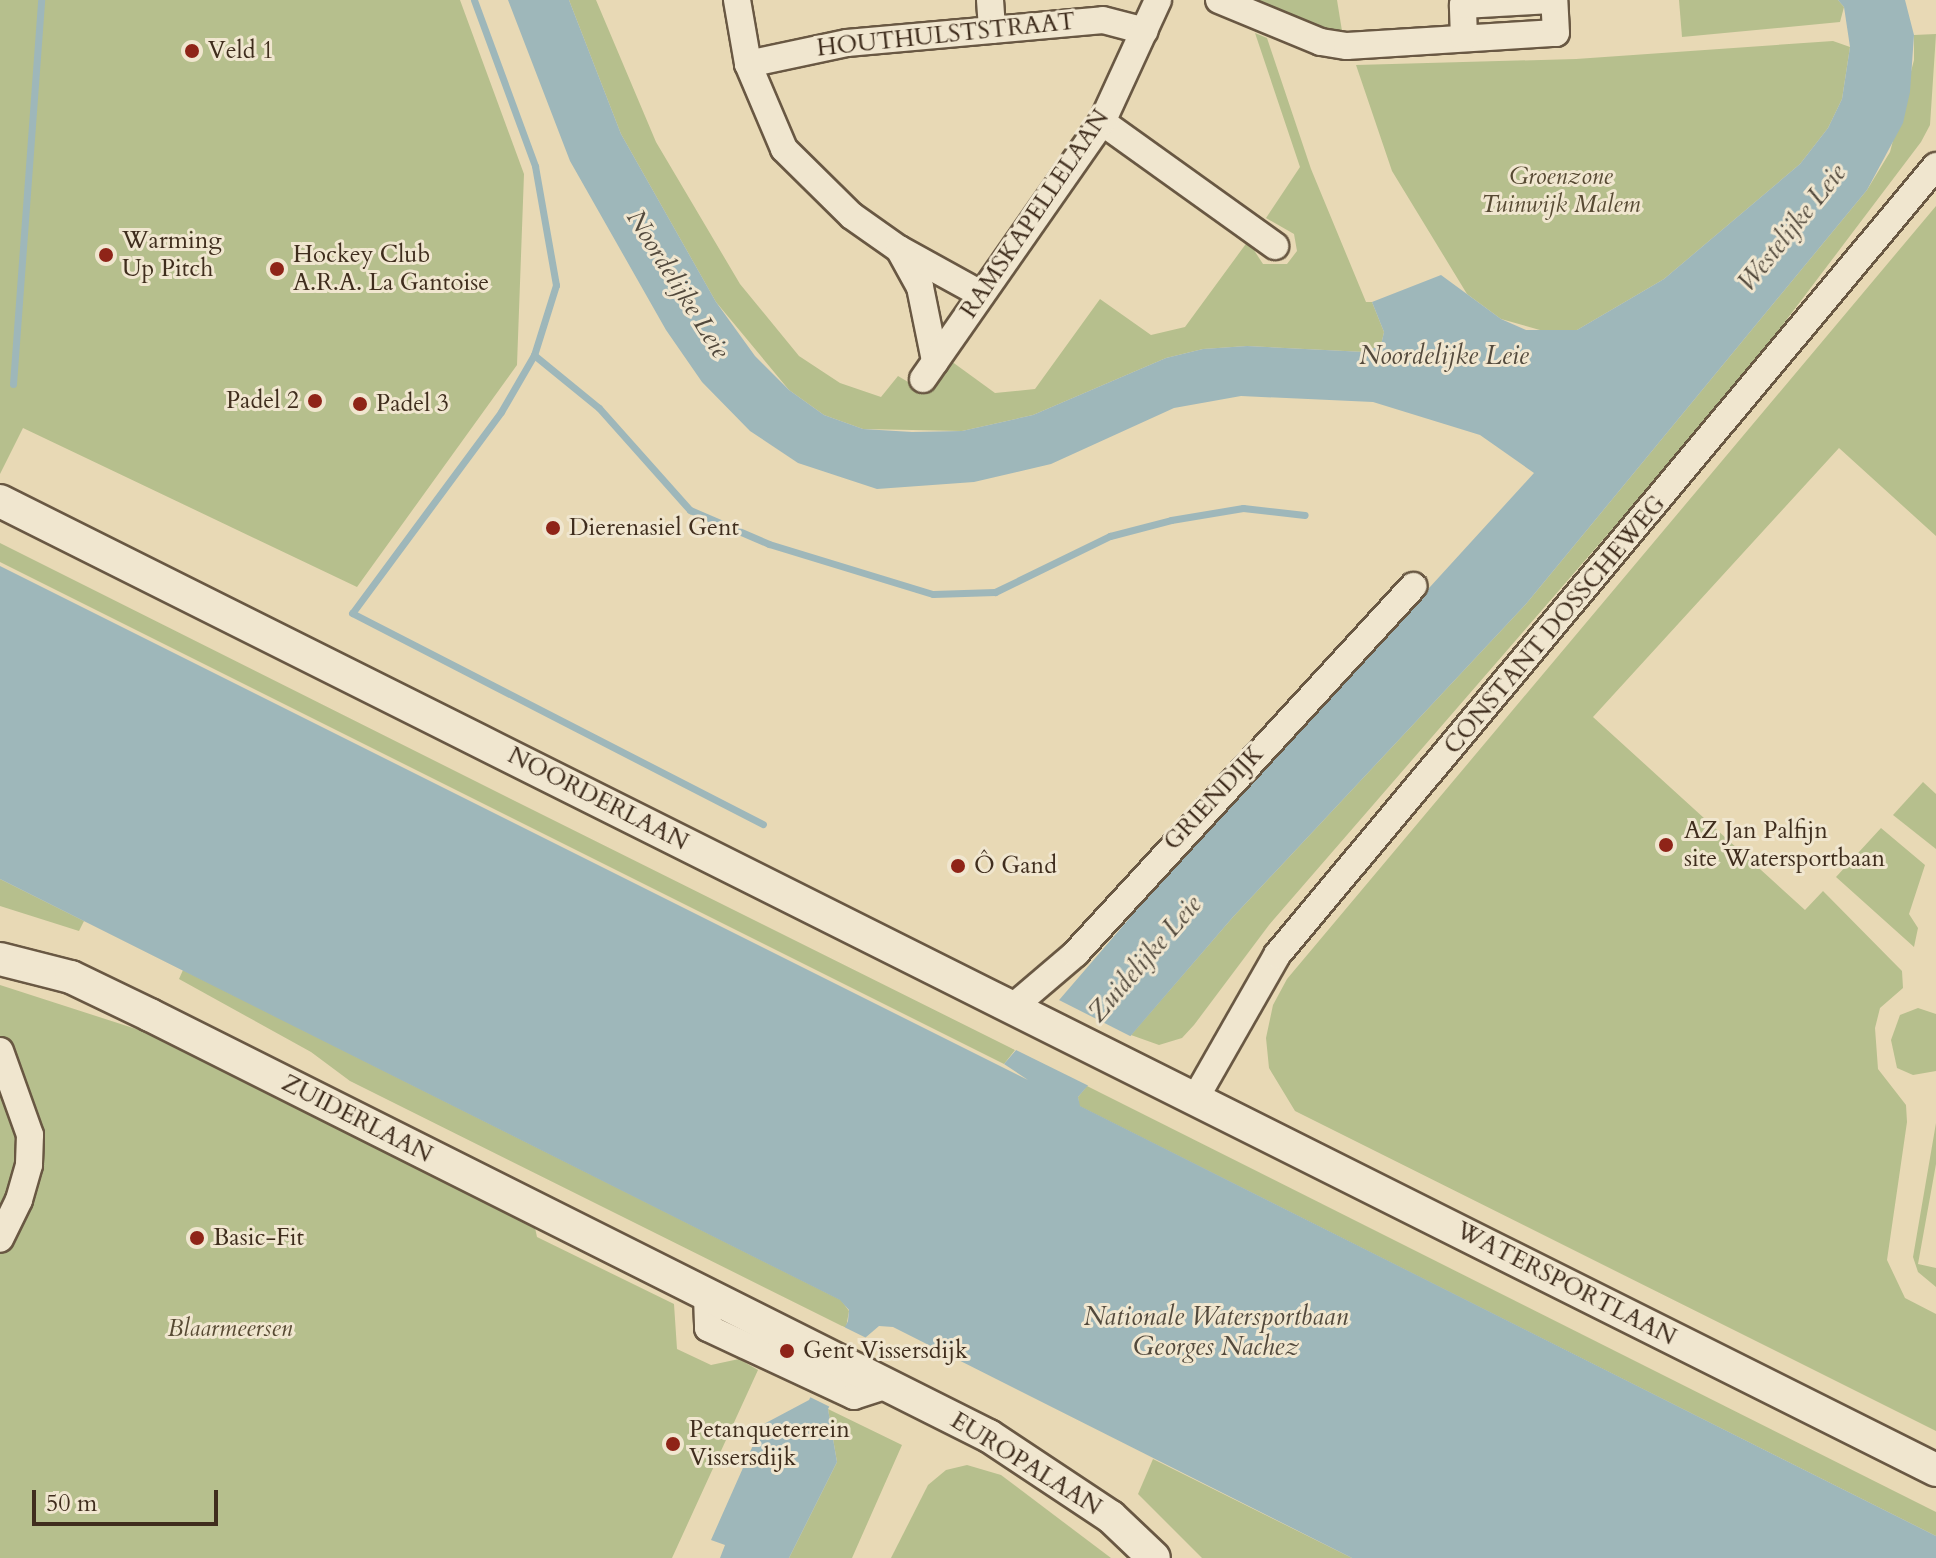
<!DOCTYPE html>
<html>
<head>
<meta charset="utf-8">
<style>
	body { margin:0 }
	#map { position:relative; width:1936px; height:1558px; overflow:hidden; background:#e8d9b5; font-family:Cardo,serif }
	div>[style] { position:absolute }
	[style*='--x'] { left:calc(var(--x)*1px); top:calc(var(--y)*1px); width:calc(var(--w)*1px); rotate:calc(var(--a)*1deg) }
	.green>* { inset:0; background:#b6bf8d }
	.water>* { inset:0; background:#9eb7ba }
	.pier>* { inset:0; background:#e8d9b5; transform-origin:0 0 }
	.stream>* { height:7px; margin:-3.5px; padding:0 3.5px; transform-origin:3.5px; border-radius:3.5px; background:#9eb7ba }
	.roads { filter:drop-shadow(2px 0 #695843) drop-shadow(-2px 0 #695843) drop-shadow(0 2px #695843) drop-shadow(0 -2px #695843) }
	.minor>* { height:26px; margin:-13px; padding:0 13px; transform-origin:13px; border-radius:13px; background:#f0e6cf }
	.tertiary>* { height:32px; margin:-16px; padding:0 16px; transform-origin:16px; border-radius:16px; background:#f0e6cf }
	.dots>* { width:22px; height:22px; translate:-50% -50%; box-sizing:border-box; border:4px solid #f0e6cf; border-radius:50% }
	span { translate:-50% -50%; white-space:nowrap; text-align:center; line-height:1.15; -webkit-text-stroke:6px #f0e6cf; paint-order:stroke }
	.street-label { font-size:24px; color:#3f2d1d }
	.poi-label { font-size:24px; color:#3f2d1d }
	.left { translate:0 -50%; text-align:left }
	.right { translate:-100% -50%; text-align:right }
	.park-label { font-size:24px; color:#574a33; font-style:italic }
	.water-label { font-size:26px; color:#52493c; font-style:italic }
	.scale { position:absolute; left:32px; top:1490px; width:186px; height:36px; box-sizing:border-box; border:4px solid #3f2d1d; border-top:0; padding-left:10px; font-size:24px; line-height:28px; white-space:nowrap; color:#3f2d1d; -webkit-text-stroke:6px #f0e6cf; paint-order:stroke }
</style>
</head>
<body>
<div id="map">
	<div class="green">
		<div style="clip-path:polygon(0 0,460px 0,524px 174px,517px 365px,357px 587px,23px 428px,0 474px)"></div>
		<div style="clip-path:polygon(569px 0,596px 0,656px 142px,740px 284px,799px 356px,840px 383px,881px 397px,898px 376px,925px 392px,951px 361px,995px 393px,1035px 389px,1100px 299px,1151px 335px,1185px 327px,1248px 241px,1263px 264px,1287px 264px,1297px 251px,1294px 234px,1266px 218px,1300px 167px,1255px 33px,1267px 38px,1311px 169px,1366px 302px,1372px 302px,1384px 332px,1381px 345px,1365px 352px,1247px 346px,1203px 349px,1166px 358px,1033px 415px,962px 431px,863px 429px,824px 415px,789px 390px,716px 302px,621px 134px)"></div>
		<div style="clip-path:polygon(1253px 0,1337px 0,1342px 31px,1322px 28px)"></div>
		<div style="clip-path:polygon(1679px 0,1838px 0,1844px 7px,1840px 22px,1682px 37px)"></div>
		<div style="clip-path:polygon(1936px 34px,1930px 125px,1921px 142px,1738px 384px,1269px 925px,1194px 1025px,1182px 1038px,1159px 1045px,1131px 1035px,1233px 917px,1526px 604px,1867px 190px,1890px 152px,1914px 60px,1914px 35px)"></div>
		<div style="clip-path:polygon(1833px 41px,1850px 47px,1842px 99px,1828px 128px,1800px 164px,1664px 279px,1577px 330px,1554px 334px,1501px 319px,1467px 294px,1392px 171px,1356px 65px,1576px 59px)"></div>
		<div style="clip-path:polygon(1936px 206px,1936px 536px,1839px 448px,1593px 717px,1805px 910px,1823px 891px,1902px 971px,1903px 988px,1880px 1008px,1875px 1028px,1878px 1069px,1906px 1105px,1907px 1122px,1887px 1260px,1905px 1298px,1936px 1314px,1936px 1431px,1295px 1111px,1269px 1068px,1266px 1038px,1273px 1005px,1287px 979px)"></div>
		<div style="clip-path:polygon(0 543px,517px 802px,1015px 1050px,1004px 1064px,0 562px)"></div>
		<div style="clip-path:polygon(1923px 782px,1936px 794px,1936px 849px,1893px 815px)"></div>
		<div style="clip-path:polygon(1881px 828px,1925px 865px,1909px 914px,1918px 928px,1914px 947px,1836px 877px)"></div>
		<div style="clip-path:polygon(0 879px,84px 921px,79px 931px,0 906px)"></div>
		<div style="clip-path:polygon(183px 970px,841px 1300px,849px 1311px,846px 1328px,350px 1081px,311px 1052px,179px 979px)"></div>
		<div style="clip-path:polygon(0 985px,161px 1037px,534px 1223px,537px 1237px,674px 1304px,677px 1349px,711px 1365px,739px 1359px,758px 1370px,672px 1558px,0 1558px)"></div>
		<div style="clip-path:polygon(1918px 1008px,1936px 1014px,1936px 1071px,1913px 1075px,1897px 1068px,1891px 1040px,1900px 1015px)"></div>
		<div style="clip-path:polygon(1087px 1086px,1936px 1512px,1936px 1536px,1079px 1106px,1078px 1097px)"></div>
		<div style="clip-path:polygon(1936px 1123px,1936px 1164px,1918px 1264px,1936px 1268px,1936px 1287px,1918px 1272px,1913px 1257px)"></div>
		<div style="clip-path:polygon(828px 1409px,902px 1445px,852px 1558px,789px 1558px,837px 1462px)"></div>
		<div style="clip-path:polygon(1153px 1459px,1352px 1558px,1202px 1558px,1138px 1494px)"></div>
		<div style="clip-path:polygon(967px 1465px,1001px 1475px,1111px 1558px,891px 1558px,928px 1485px,946px 1470px)"></div>
	</div>
	<div class="water">
		<div style="clip-path:polygon(508px 0,569px 0,621px 134px,716px 302px,755px 356px,789px 390px,824px 415px,863px 429px,912px 432px,962px 431px,1033px 415px,1166px 358px,1203px 349px,1247px 346px,1365px 352px,1381px 345px,1384px 332px,1372px 302px,1441px 275px,1501px 319px,1526px 330px,1577px 330px,1664px 279px,1800px 164px,1828px 128px,1842px 99px,1850px 47px,1844px 7px,1838px 0,1905px 0,1914px 35px,1910px 92px,1903px 123px,1867px 190px,1526px 604px,1233px 917px,1078px 1097px,1080px 1106px,1936px 1536px,1936px 1558px,1352px 1558px,893px 1327px,879px 1326px,865px 1338px,828px 1409px,837px 1462px,789px 1558px,720px 1558px,725px 1545px,711px 1540px,762px 1425px,809px 1400px,848px 1321px,849px 1310px,840px 1300px,0 879px,0 566px,1028px 1080px,1004px 1064px,1159px 884px,1534px 473px,1480px 435px,1373px 402px,1241px 396px,1174px 408px,1051px 464px,974px 482px,877px 489px,798px 463px,750px 431px,702px 382px,666px 330px,570px 161px)"></div>
	</div>
	<div class="pier">
		<div style="clip-path:polygon(1055px 998px,1134px 1038px,1091px 1087px,1012px 1048px)"></div>
		<div style="left:842px;top:1326px;width:30px;height:78px;rotate:26deg"></div>
	</div>
	<div class="stream">
		<div style="--x:474;--y:0;--w:177;--a:69.8"></div>
		<div style="--x:535;--y:166;--w:121;--a:80"></div>
		<div style="--x:556;--y:285;--w:73;--a:107.4"></div>
		<div style="--x:534;--y:355;--w:66;--a:120.1"></div>
		<div style="--x:501;--y:412;--w:250;--a:126.5"></div>
		<div style="--x:352;--y:613;--w:462;--a:27.2"></div>
		<div style="--x:534;--y:355;--w:84;--a:39.2"></div>
		<div style="--x:599;--y:408;--w:137;--a:48.3"></div>
		<div style="--x:690;--y:510;--w:86;--a:23.3"></div>
		<div style="--x:769;--y:544;--w:171;--a:17"></div>
		<div style="--x:933;--y:594;--w:62;--a:-1.8"></div>
		<div style="--x:995;--y:592;--w:128;--a:-26"></div>
		<div style="--x:1110;--y:536;--w:63;--a:-14.7"></div>
		<div style="--x:1171;--y:520;--w:73;--a:-9.5"></div>
		<div style="--x:1243;--y:508;--w:62;--a:6.4"></div>
		<div style="--x:13;--y:384;--w:385;--a:-85.8"></div>
	</div>
	<div class="roads">
		<div class="minor">
			<div style="--x:737;--y:0;--w:65;--a:80.2"></div>
			<div style="--x:748;--y:64;--w:92;--a:67"></div>
			<div style="--x:784;--y:149;--w:95;--a:44.6"></div>
			<div style="--x:852;--y:216;--w:57;--a:35.1"></div>
			<div style="--x:899;--y:249;--w:94;--a:28.8"></div>
			<div style="--x:990;--y:0;--w:30;--a:86"></div>
			<div style="--x:1219;--y:0;--w:110;--a:22.4"></div>
			<div style="--x:1321;--y:42;--w:26;--a:9"></div>
			<div style="--x:1347;--y:46;--w:209;--a:-3.6"></div>
			<div style="--x:1556;--y:33;--w:33;--a:-93"></div>
			<div style="--x:1464;--y:38;--w:33;--a:-92"></div>
			<div style="--x:1463;--y:5;--w:88;--a:-3.3"></div>
			<div style="--x:748;--y:64;--w:101;--a:-12"></div>
			<div style="--x:847;--y:43;--w:257;--a:-5.1"></div>
			<div style="--x:1103;--y:20;--w:43;--a:14.7"></div>
			<div style="--x:1102;--y:122;--w:213;--a:35.6"></div>
			<div style="--x:899;--y:249;--w:43;--a:61.1"></div>
			<div style="--x:920;--y:287;--w:76;--a:78.5"></div>
			<div style="--x:923;--y:379;--w:313;--a:-55.1"></div>
			<div style="--x:1102;--y:122;--w:134;--a:-65.3"></div>
			<div style="--x:1013;--y:1007;--w:82;--a:-40.5"></div>
			<div style="--x:1075;--y:954;--w:500;--a:-47.4"></div>
			<div style="--x:0;--y:1051;--w:89;--a:70.3"></div>
			<div style="--x:30;--y:1135;--w:30;--a:92"></div>
			<div style="--x:29;--y:1165;--w:36;--a:106"></div>
			<div style="--x:19;--y:1200;--w:43;--a:116"></div>
			<div style="--x:1195;--y:1099;--w:166;--a:-60.3"></div>
			<div style="--x:1277;--y:955;--w:1028;--a:-50.13"></div>
			<div style="--x:707;--y:1296;--w:32;--a:88"></div>
			<div style="--x:708;--y:1328;--w:161;--a:25"></div>
			<div style="--x:854;--y:1396;--w:35;--a:-18"></div>
		</div>
		<div class="tertiary">
			<div style="--x:0;--y:501;--w:2165;--a:26.59"></div>
			<div style="--x:0;--y:959;--w:73;--a:14.2"></div>
			<div style="--x:71;--y:977;--w:88;--a:25.7"></div>
			<div style="--x:150;--y:1015;--w:939;--a:26.65"></div>
			<div style="--x:989;--y:1436;--w:146;--a:33.6"></div>
			<div style="--x:1111;--y:1517;--w:59;--a:43.6"></div>
		</div>
	</div>
	<div class="dots">
		<div style="left:192px;top:51px;background:#8f2418"></div>
		<div style="left:106px;top:255px;background:#8f2418"></div>
		<div style="left:277px;top:269px;background:#8f2418"></div>
		<div style="left:315px;top:401px;background:#8f2418"></div>
		<div style="left:360px;top:404px;background:#8f2418"></div>
		<div style="left:553px;top:528px;background:#8f2418"></div>
		<div style="left:1666px;top:845px;background:#8f2418"></div>
		<div style="left:958px;top:866px;background:#8f2418"></div>
		<div style="left:197px;top:1238px;background:#8f2418"></div>
		<div style="left:787px;top:1351px;background:#8f2418"></div>
		<div style="left:673px;top:1444px;background:#8f2418"></div>
	</div>
	<div class="street-label">
		<span style="left:946px;top:35px;rotate:-6deg">HOUTHULSTSTRAAT</span>
		<span style="left:1035px;top:214px;rotate:-56deg">RAMSKAPELLELAAN</span>
		<span style="left:1555px;top:625px;rotate:-50deg">CONSTANT DOSSCHEWEG</span>
		<span style="left:1214px;top:798px;rotate:-47deg">GRIENDIJK</span>
		<span style="left:598px;top:799px;rotate:27deg">NOORDERLAAN</span>
		<span style="left:357px;top:1119px;rotate:27deg">ZUIDERLAAN</span>
		<span style="left:1566px;top:1284px;rotate:27deg">WATERSPORTLAAN</span>
		<span style="left:1026px;top:1464px;rotate:32deg">EUROPALAAN</span>
	</div>
	<div class="poi-label">
		<span class="left" style="left:208px;top:51px">Veld 1</span>
		<span class="left" style="left:122px;top:255px">Warming<br>Up Pitch</span>
		<span class="left" style="left:293px;top:269px">Hockey Club<br>A.R.A. La Gantoise</span>
		<span class="right" style="left:299px;top:401px">Padel 2</span>
		<span class="left" style="left:376px;top:404px">Padel 3</span>
		<span class="left" style="left:569px;top:528px">Dierenasiel Gent</span>
		<span class="left" style="left:1684px;top:845px">AZ Jan Palfijn<br>site Watersportbaan</span>
		<span class="left" style="left:974px;top:866px">Ô Gand</span>
		<span class="left" style="left:213px;top:1238px">Basic-Fit</span>
		<span class="left" style="left:803px;top:1351px">Gent Vissersdijk</span>
		<span class="left" style="left:689px;top:1444px">Petanqueterrein<br>Vissersdijk</span>
	</div>
	<div class="park-label">
		<span style="left:1561px;top:191px">Groenzone<br>Tuinwijk Malem</span>
		<span style="left:230px;top:1329px">Blaarmeersen</span>
	</div>
	<div class="water-label">
		<span style="left:1792px;top:228px;rotate:-51deg">Westelijke Leie</span>
		<span style="left:678px;top:284px;rotate:58deg">Noordelijke Leie</span>
		<span style="left:1444px;top:356px">Noordelijke Leie</span>
		<span style="left:1145px;top:959px;rotate:-49deg">Zuidelijke Leie</span>
		<span style="left:1216px;top:1332px">Nationale Watersportbaan<br>Georges Nachez</span>
	</div>
	<div class="scale">50 m</div>
</div>
</body>
</html>
